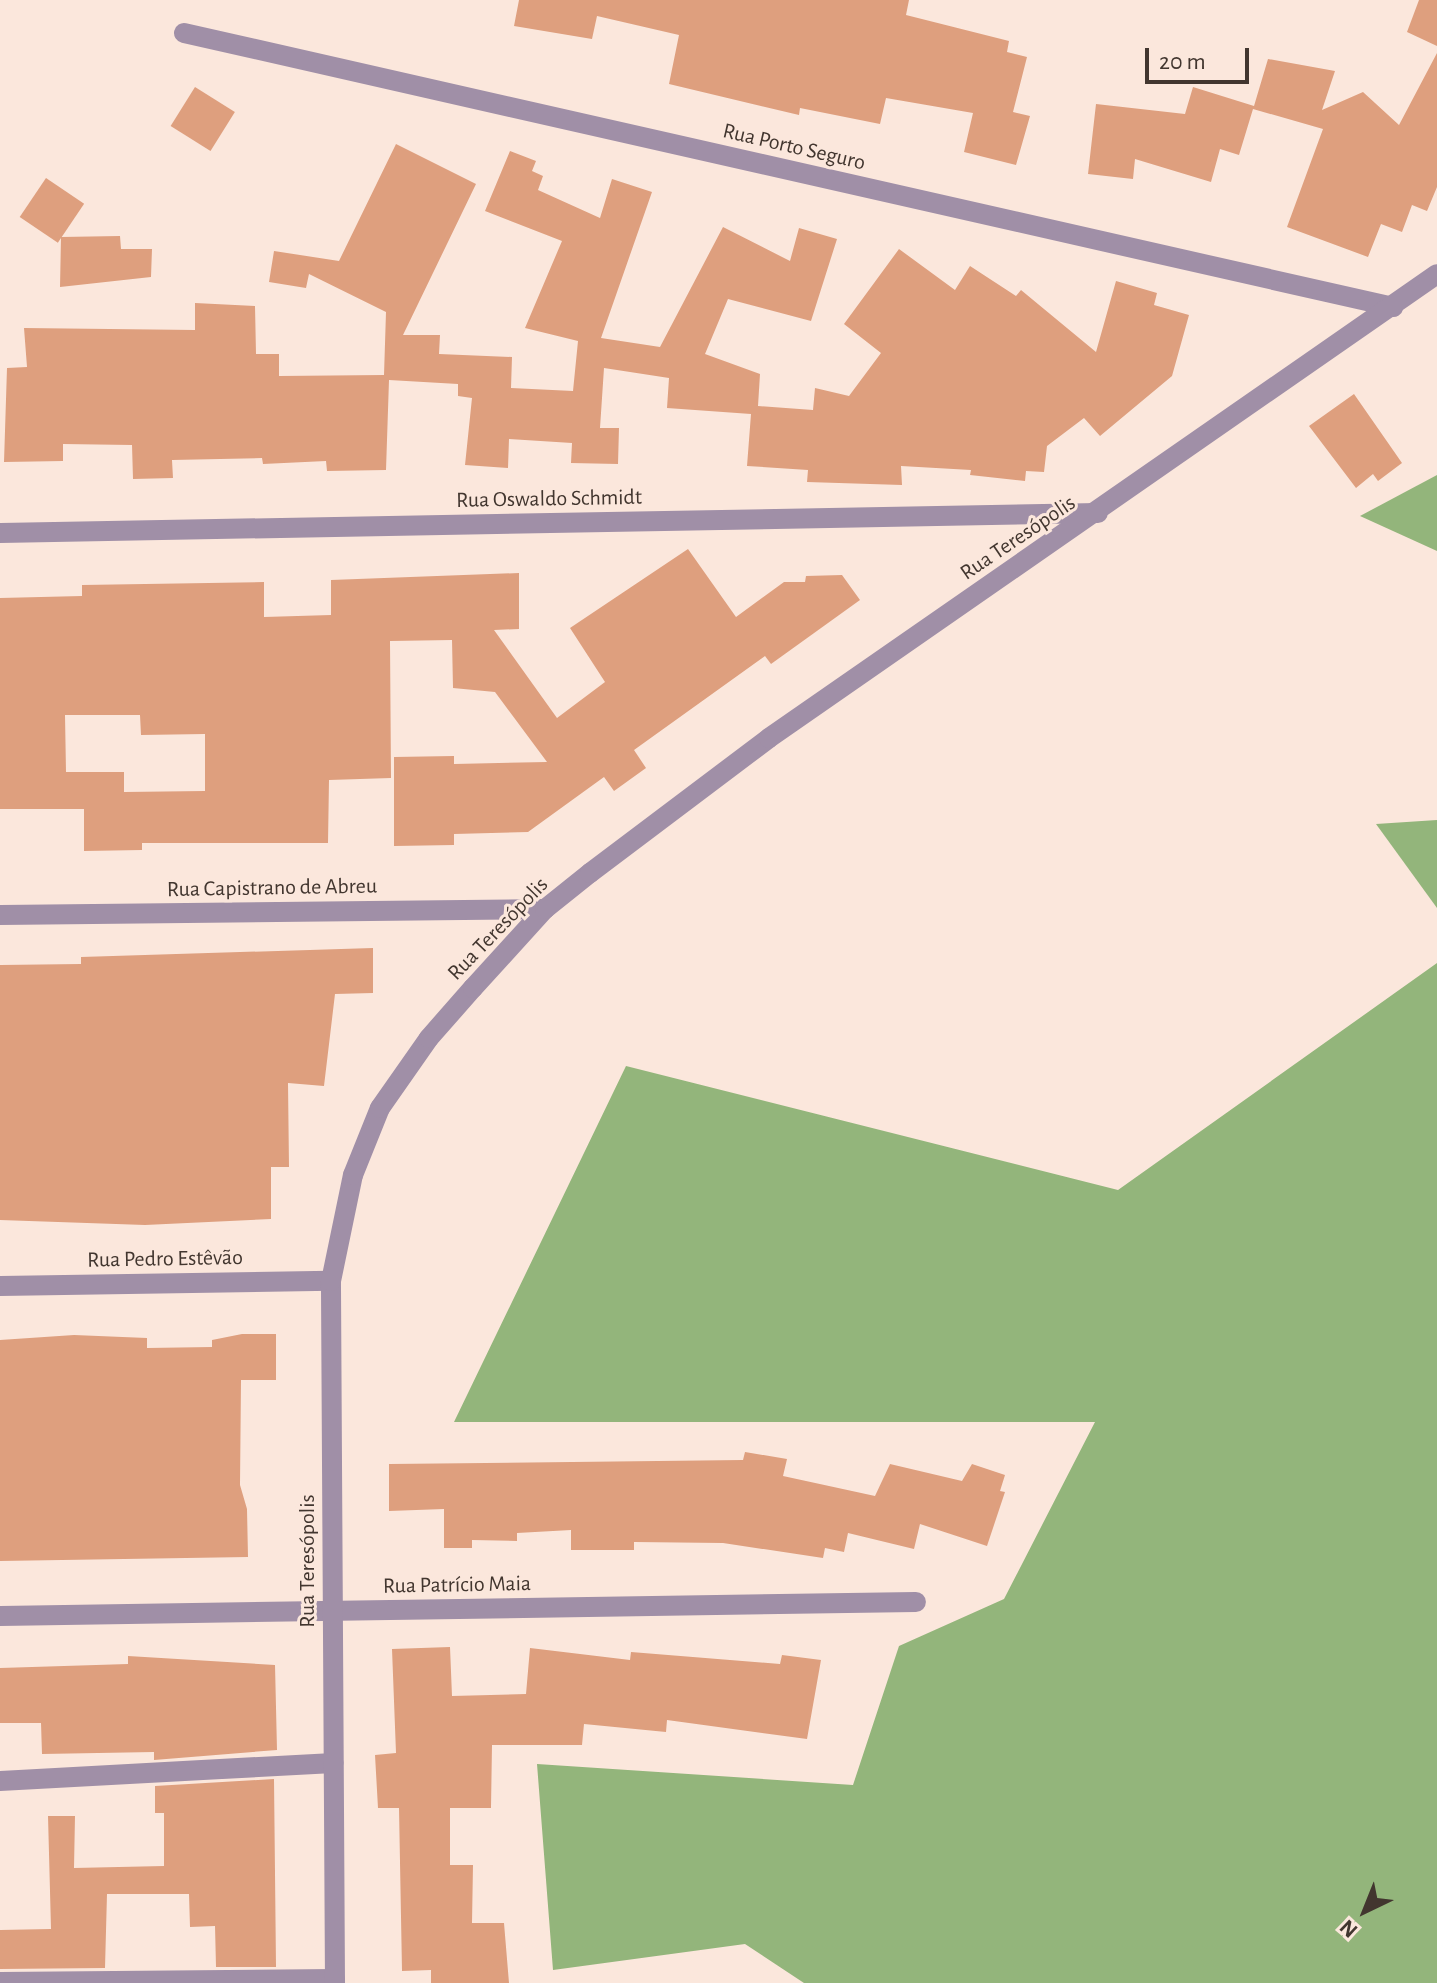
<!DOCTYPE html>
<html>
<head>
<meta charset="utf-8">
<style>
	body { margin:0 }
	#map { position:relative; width:1437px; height:1983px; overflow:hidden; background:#fbe7dc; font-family:"Alegreya Sans",sans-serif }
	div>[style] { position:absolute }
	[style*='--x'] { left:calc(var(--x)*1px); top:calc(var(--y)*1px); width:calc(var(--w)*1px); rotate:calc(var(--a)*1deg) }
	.forest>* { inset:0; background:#93b57b }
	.building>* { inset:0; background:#de9f7e; transform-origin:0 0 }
	.minor>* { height:20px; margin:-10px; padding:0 10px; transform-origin:10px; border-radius:10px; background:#a08fa7 }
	span { translate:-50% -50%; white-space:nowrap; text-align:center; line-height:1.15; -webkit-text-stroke:6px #fbe7dc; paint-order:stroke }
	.street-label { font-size:22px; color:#42362f }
	.north { position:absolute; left:1325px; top:1871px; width:80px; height:80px; -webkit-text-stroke:6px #fbe7dc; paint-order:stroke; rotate:223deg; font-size:22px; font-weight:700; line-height:32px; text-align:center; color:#42362f }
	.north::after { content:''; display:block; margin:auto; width:28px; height:36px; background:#42362f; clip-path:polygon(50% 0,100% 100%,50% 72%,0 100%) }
	.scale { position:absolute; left:1145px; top:48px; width:104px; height:36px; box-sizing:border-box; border:4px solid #42362f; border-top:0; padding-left:10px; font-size:24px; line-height:28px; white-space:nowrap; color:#42362f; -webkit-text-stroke:6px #fbe7dc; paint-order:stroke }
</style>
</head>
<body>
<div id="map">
	<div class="forest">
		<div style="clip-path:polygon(1437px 475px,1437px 551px,1360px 516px)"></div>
		<div style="clip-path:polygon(1437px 820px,1437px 908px,1376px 824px)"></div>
		<div style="clip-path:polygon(1437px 963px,1437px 1983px,804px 1983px,745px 1944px,553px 1970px,537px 1764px,853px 1785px,899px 1646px,1004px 1599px,1095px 1422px,454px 1422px,626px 1066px,1118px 1190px)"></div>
	</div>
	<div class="building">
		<div style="clip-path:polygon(519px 0,909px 0,906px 15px,1009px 41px,1007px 52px,1027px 57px,1013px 112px,1030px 116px,1016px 165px,964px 152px,973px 113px,886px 98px,880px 124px,800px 108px,799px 115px,669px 84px,679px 35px,597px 16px,592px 39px,514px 26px)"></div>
		<div style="clip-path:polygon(1419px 0,1437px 0,1437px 46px,1407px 32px)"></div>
		<div style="clip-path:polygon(1437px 53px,1437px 187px,1427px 211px,1412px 205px,1402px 232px,1381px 224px,1368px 257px,1287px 227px,1323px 129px,1253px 109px,1239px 155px,1220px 149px,1211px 182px,1135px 159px,1133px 179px,1088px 174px,1096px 104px,1185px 114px,1193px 87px,1254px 106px,1268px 59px,1335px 71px,1322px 110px,1363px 92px,1399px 125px)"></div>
		<div style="left:195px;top:87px;width:47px;height:46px;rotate:32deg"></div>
		<div style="clip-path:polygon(396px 144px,476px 184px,403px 335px,440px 335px,439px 354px,512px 357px,511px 388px,573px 391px,578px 341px,525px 328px,562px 241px,485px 211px,510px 151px,536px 161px,532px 171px,543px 176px,538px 190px,600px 218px,612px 179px,652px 192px,601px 338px,660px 347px,723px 227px,790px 261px,799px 228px,837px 239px,811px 321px,728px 299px,705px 354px,760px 374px,758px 406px,813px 410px,815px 388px,849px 396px,881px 353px,844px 324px,899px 249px,955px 290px,970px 266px,1016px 296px,1021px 290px,1096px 352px,1116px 281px,1157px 293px,1154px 305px,1189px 315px,1172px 376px,1100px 436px,1084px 418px,1047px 446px,1044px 472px,1026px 471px,1025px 481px,970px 475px,971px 470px,901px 466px,902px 485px,807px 482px,808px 470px,747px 466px,751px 414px,667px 408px,669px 378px,604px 368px,600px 428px,619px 428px,618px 464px,571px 463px,572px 443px,509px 439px,508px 468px,465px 465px,472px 398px,458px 396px,458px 384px,389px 380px,386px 470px,327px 471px,326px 461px,263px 464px,262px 458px,172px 460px,173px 478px,133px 479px,132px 445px,63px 444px,63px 461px,4px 462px,7px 368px,27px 367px,24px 328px,195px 330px,195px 303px,255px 306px,256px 354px,279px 354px,279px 376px,384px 375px,386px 312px,309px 274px,306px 288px,269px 282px,274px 251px,339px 261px)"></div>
		<div style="left:46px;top:178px;width:46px;height:47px;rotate:34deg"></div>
		<div style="clip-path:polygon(120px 236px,121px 249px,152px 249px,151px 277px,60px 287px,61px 237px)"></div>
		<div style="clip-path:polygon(1354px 394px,1402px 463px,1378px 481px,1373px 474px,1356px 488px,1309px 426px)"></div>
		<div style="clip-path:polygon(evenodd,688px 549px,736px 617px,784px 582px,805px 582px,806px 576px,842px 575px,860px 600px,771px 664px,765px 656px,634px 750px,646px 768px,614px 791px,604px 777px,528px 832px,454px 834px,454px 845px,394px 846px,394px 757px,454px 756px,454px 764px,547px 762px,495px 692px,453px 688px,452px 640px,390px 641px,391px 778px,329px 780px,328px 843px,142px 843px,142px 850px,84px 851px,84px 809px,0 809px,0 598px,82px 596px,82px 585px,264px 582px,264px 617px,331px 615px,331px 580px,519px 573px,519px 629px,494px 630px,557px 718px,605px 682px,570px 628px,688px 549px,65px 715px,140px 715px,141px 735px,205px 734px,205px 791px,124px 792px,124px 772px,66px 772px,65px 715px)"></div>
		<div style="clip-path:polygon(373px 948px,373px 993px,335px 994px,324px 1086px,288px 1083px,289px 1167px,271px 1167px,271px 1219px,145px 1225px,0 1220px,0 965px,81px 964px,81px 957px)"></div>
		<div style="clip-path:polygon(242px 1334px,276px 1334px,276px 1380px,241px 1380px,240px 1485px,247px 1509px,248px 1557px,0 1561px,0 1340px,74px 1335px,147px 1338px,147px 1348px,212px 1347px,212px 1340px)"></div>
		<div style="clip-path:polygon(745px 1452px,787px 1459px,783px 1476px,875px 1496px,890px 1464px,962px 1481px,972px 1464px,1005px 1475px,1000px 1491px,1005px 1492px,987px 1546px,920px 1524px,914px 1549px,848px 1533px,844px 1552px,825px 1548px,823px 1558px,723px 1543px,634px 1542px,634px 1550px,571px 1550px,571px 1530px,517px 1533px,517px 1541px,472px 1540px,472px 1548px,444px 1548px,444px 1509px,389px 1511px,389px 1464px,743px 1460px)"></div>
		<div style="clip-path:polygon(450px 1647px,452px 1696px,526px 1694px,530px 1648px,630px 1660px,631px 1652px,780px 1664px,782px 1655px,821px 1660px,807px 1739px,667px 1720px,666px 1732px,584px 1724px,582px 1745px,492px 1745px,491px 1808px,450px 1808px,450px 1865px,473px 1865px,472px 1923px,504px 1923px,509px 1983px,431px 1983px,431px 1970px,402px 1971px,399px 1808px,378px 1808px,375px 1755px,396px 1753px,392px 1649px)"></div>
		<div style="clip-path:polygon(128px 1656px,275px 1665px,277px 1750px,154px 1760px,154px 1752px,42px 1754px,41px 1723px,0 1723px,0 1668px,128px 1664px)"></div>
		<div style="clip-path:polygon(274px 1779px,276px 1967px,216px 1967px,215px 1926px,190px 1927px,189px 1894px,107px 1894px,105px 1968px,0 1969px,0 1930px,51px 1929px,48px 1816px,75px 1816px,74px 1868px,164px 1866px,164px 1813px,155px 1813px,155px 1786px)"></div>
	</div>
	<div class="minor">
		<div style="--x:184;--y:33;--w:1240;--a:12.77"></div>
		<div style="--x:0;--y:533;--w:1098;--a:-1.04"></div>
		<div style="--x:0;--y:915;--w:545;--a:-0.63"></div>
		<div style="--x:0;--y:1286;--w:331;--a:-0.9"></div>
		<div style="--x:0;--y:1616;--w:916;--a:-0.88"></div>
		<div style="--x:0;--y:1781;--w:334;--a:-3.1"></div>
		<div style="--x:0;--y:1982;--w:335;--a:-0.5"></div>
		<div style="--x:335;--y:1983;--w:702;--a:-90.33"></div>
		<div style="--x:331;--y:1281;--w:108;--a:-78.3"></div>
		<div style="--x:353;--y:1175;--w:72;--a:-68.1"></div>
		<div style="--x:380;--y:1108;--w:85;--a:-55"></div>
		<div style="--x:429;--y:1038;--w:67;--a:-48.7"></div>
		<div style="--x:473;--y:988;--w:107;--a:-47.7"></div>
		<div style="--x:545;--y:909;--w:58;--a:-38.7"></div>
		<div style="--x:590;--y:873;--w:224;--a:-37"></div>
		<div style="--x:769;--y:738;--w:813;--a:-34.78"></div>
	</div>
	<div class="street-label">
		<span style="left:794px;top:147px;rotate:13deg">Rua Porto Seguro</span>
		<span style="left:549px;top:499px;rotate:-1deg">Rua Oswaldo Schmidt</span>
		<span style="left:1018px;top:538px;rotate:-34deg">Rua Teresópolis</span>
		<span style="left:272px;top:888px;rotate:-1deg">Rua Capistrano de Abreu</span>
		<span style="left:498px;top:929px;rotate:-46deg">Rua Teresópolis</span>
		<span style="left:165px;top:1259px;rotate:-1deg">Rua Pedro Estêvão</span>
		<span style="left:308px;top:1561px;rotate:-90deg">Rua Teresópolis</span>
		<span style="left:457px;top:1585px;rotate:-1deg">Rua Patrício Maia</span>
	</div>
	<div class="north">N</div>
	<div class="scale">20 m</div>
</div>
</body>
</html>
